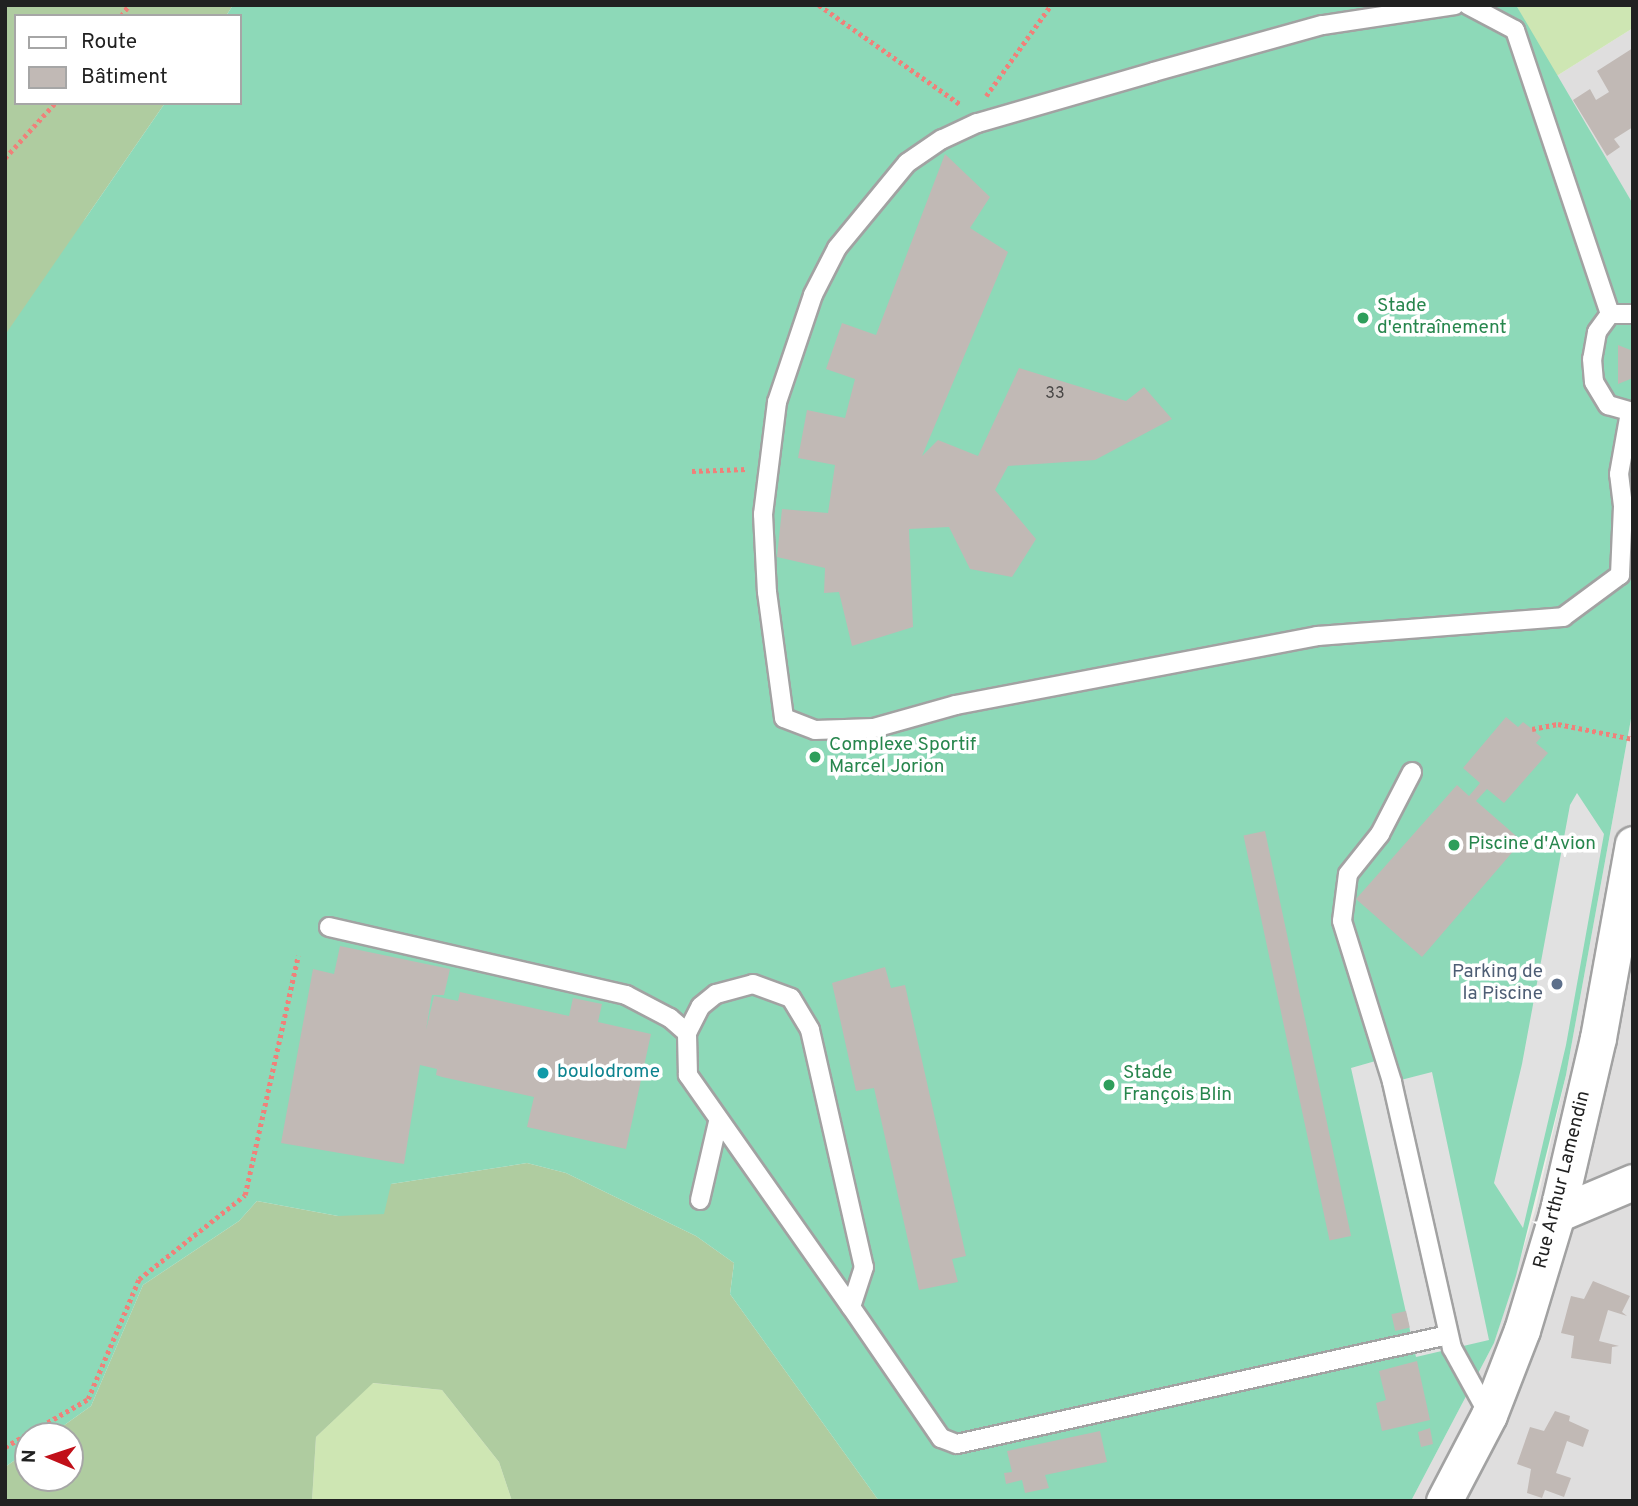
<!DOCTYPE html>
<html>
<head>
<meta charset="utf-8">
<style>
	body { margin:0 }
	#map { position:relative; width:1638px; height:1506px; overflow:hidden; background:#f0ede8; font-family:Overpass,sans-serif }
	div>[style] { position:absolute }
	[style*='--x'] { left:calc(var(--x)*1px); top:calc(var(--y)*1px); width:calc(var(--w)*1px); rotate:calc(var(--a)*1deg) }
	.residential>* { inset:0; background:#dfdede }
	.grass>* { inset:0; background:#cee6b3 }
	.forest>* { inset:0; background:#afcca0 }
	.pitch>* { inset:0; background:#8dd9b8 }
	.parking>* { inset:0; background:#e1e1e1 }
	.building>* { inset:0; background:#c1b9b5; transform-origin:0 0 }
	.path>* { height:4.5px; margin-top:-2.25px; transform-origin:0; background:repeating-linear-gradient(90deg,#ef817a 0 3.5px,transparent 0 7px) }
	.roads { filter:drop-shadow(2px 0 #a2a2a2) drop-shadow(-2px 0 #a2a2a2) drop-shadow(0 2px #a2a2a2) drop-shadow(0 -2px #a2a2a2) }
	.lane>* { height:18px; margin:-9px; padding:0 9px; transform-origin:9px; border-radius:9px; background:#fff }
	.street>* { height:35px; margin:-17.5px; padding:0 17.5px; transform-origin:17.5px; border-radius:17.5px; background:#fff }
	.dots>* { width:19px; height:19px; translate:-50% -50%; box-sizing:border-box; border:4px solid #fff; border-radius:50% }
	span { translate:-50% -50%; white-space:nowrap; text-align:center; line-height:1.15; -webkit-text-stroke:7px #fff; paint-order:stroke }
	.number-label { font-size:16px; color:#494746 }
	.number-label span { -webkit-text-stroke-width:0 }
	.leisure-label { font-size:19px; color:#27864d }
	.left { translate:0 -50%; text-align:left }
	.service-label { font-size:19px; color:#4e5e75 }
	.right { translate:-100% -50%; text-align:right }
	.culture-label { font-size:19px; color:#0d838f }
	.street-label { font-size:19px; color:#212121 }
	.frame { position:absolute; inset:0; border:7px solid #212121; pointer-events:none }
	.legend { position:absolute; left:14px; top:14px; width:228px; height:91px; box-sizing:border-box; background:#fff; border:2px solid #a6a6a6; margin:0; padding:9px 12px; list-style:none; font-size:21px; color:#212121 }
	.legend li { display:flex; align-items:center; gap:14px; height:35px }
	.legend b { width:35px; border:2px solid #a6a6a6 }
	.north { position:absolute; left:14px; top:1422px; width:70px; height:70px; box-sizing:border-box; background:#fff; border:2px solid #a6a6a6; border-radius:50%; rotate:272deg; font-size:19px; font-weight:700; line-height:28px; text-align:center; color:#212121 }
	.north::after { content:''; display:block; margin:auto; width:24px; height:32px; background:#c11019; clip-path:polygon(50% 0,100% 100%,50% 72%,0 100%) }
</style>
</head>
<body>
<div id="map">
	<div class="residential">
		<div style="clip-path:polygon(1633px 28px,1633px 204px,1555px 77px)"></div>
		<div style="clip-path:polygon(1633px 708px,1633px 1501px,1411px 1501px,1494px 1343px,1535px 1211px,1566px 1075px)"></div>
	</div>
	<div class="grass">
		<div style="clip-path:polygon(1516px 5px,1633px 5px,1633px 28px,1555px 77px)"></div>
		<div style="clip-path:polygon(372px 1383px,442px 1390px,499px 1462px,512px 1501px,312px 1501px,316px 1437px)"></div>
	</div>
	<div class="forest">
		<div style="clip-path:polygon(5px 5px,233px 5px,226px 16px,16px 16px,16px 103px,165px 103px,85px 219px,5px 393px)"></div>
		<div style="clip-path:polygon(527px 1163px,566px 1173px,696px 1236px,734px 1263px,730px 1294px,879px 1501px,512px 1501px,499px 1462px,442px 1390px,373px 1383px,316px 1437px,312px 1501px,5px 1501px,5px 1467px,28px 1451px,28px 1478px,70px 1478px,70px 1436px,49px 1436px,91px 1406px,143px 1285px,239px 1221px,257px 1201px,338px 1216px,391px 1184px)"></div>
	</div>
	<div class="pitch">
		<div style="clip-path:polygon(233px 5px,1516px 5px,1633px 204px,1633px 708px,1566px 1075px,1516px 1276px,1494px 1343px,1411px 1501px,879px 1501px,730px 1294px,734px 1263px,696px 1236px,566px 1173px,527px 1163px,391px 1184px,384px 1214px,338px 1216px,257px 1201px,239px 1221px,143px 1285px,91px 1406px,49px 1436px,28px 1436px,28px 1451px,5px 1467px,5px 335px,165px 103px,240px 103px,240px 16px,226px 16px)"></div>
	</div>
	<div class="parking">
		<div style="clip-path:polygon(1577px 793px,1604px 834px,1566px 1045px,1523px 1228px,1494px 1183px,1522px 1064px,1570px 805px)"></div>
		<div style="clip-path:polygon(1386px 1058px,1393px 1082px,1432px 1072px,1489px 1340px,1416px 1357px,1351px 1068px)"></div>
	</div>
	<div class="building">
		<div style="clip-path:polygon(1633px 48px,1633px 127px,1614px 139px,1620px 147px,1607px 156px,1573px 100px,1590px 89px,1596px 100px,1609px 92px,1597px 71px)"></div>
		<div style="clip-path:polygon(945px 154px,990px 197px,970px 228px,1008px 252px,922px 456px,938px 440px,978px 456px,1019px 368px,1126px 401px,1144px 387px,1172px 419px,1095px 460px,1008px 466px,995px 490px,1036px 539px,1012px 577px,970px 569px,949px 527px,909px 529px,913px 627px,852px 646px,839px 592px,824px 593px,825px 568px,777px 557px,782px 509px,828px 513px,835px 465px,798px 458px,807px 410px,845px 418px,855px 379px,826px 369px,842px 323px,876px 335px)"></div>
		<div style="clip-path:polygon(1618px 345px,1633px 351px,1633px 378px,1618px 384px)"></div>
		<div style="clip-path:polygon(1506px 717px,1518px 727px,1523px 722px,1532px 729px,1541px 737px,1536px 743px,1548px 753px,1504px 803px,1487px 789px,1476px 801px,1522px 841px,1422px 957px,1356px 899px,1457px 785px,1469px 796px,1480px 783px,1463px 768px)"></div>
		<div style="left:1265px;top:831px;width:414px;height:22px;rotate:78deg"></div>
		<div style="clip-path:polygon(340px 946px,450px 969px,444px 995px,432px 995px,426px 1030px,434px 996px,458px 1001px,460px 992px,569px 1016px,573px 998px,602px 1004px,598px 1022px,651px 1034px,626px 1149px,527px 1127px,534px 1097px,442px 1077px,436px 1075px,437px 1069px,420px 1065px,404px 1164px,281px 1143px,313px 969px,334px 974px)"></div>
		<div style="clip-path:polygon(885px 967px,891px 988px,905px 985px,966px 1256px,952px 1259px,958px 1282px,919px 1290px,874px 1088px,856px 1091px,832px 983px)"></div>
		<div style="clip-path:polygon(1593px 1281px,1630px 1296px,1622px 1312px,1627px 1316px,1608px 1310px,1599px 1341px,1619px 1346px,1612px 1347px,1611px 1364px,1571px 1358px,1574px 1336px,1561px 1333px,1571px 1296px,1584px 1299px)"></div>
		<div style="left:1406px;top:1311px;width:17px;height:15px;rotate:77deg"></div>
		<div style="clip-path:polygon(1417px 1361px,1430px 1420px,1382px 1431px,1376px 1403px,1386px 1400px,1379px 1371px)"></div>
		<div style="clip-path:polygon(1555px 1411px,1570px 1416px,1569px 1421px,1589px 1430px,1583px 1447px,1567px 1441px,1561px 1459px,1556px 1473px,1571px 1478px,1564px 1497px,1545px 1490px,1542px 1498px,1527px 1493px,1531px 1469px,1517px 1464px,1530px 1427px,1544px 1431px)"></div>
		<div style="clip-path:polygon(1430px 1428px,1433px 1444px,1421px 1447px,1418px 1432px)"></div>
		<div style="clip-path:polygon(1100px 1431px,1107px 1462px,1045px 1475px,1049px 1488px,1025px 1493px,1022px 1480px,1006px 1484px,1004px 1473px,1012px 1472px,1007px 1451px)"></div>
	</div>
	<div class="path">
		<div style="--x:819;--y:5;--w:172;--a:35.1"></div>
		<div style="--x:121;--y:16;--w:14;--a:-54"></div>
		<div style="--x:986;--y:96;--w:112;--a:-54.5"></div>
		<div style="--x:5;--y:158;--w:74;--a:-47.7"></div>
		<div style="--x:692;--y:471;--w:55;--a:-2.1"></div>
		<div style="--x:1532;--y:729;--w:26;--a:-11"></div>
		<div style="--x:1558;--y:724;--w:76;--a:11.3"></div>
		<div style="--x:5;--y:1447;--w:96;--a:-30"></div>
		<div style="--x:88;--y:1399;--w:130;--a:-67"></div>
		<div style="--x:139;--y:1279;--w:135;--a:-38.4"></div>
		<div style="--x:245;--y:1195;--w:245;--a:-77.5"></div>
	</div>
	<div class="roads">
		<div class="lane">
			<div style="--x:1455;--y:5;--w:134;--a:171.4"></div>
			<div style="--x:1322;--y:25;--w:174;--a:164.4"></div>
			<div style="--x:1154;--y:72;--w:184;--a:163.9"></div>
			<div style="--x:977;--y:123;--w:38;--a:155"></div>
			<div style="--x:942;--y:139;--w:42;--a:145.6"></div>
			<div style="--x:907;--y:163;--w:110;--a:129.5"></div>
			<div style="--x:837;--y:248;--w:53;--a:117.1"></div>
			<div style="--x:813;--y:295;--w:113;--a:108.6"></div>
			<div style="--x:777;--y:402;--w:113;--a:97.1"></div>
			<div style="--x:763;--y:514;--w:78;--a:87.1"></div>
			<div style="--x:767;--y:592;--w:127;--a:82.3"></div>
			<div style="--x:784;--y:718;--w:33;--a:21"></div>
			<div style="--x:815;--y:730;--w:59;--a:-1.9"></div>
			<div style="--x:874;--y:728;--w:85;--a:-15.7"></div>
			<div style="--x:956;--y:705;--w:368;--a:-10.8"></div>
			<div style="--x:1317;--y:636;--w:247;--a:-4.4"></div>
			<div style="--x:1563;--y:617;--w:71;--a:-36.4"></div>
			<div style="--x:1620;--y:575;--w:69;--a:-87.5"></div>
			<div style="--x:1623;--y:506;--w:32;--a:-97"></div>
			<div style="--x:1619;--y:474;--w:63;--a:-79.9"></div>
			<div style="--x:1468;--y:5;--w:53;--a:28"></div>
			<div style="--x:1515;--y:30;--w:299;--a:71.5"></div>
			<div style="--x:1633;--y:314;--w:23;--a:180"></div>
			<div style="--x:1610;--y:314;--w:22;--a:126"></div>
			<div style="--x:1597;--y:332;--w:27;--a:100"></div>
			<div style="--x:1592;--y:359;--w:23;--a:85"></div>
			<div style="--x:1594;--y:382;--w:27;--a:59"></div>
			<div style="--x:1608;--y:405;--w:26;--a:16"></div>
			<div style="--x:1412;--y:772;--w:70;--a:117.3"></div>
			<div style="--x:1380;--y:834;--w:51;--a:128.7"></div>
			<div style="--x:1348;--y:874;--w:47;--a:97.3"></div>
			<div style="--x:1342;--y:921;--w:169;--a:72.7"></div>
			<div style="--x:1392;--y:1082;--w:273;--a:77.3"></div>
			<div style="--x:1452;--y:1348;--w:77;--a:61.1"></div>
			<div style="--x:329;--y:927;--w:305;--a:12.9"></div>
			<div style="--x:626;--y:995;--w:50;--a:27.6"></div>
			<div style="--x:670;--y:1018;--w:23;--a:41"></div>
			<div style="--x:753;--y:984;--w:40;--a:20.2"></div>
			<div style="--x:791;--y:998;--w:37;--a:59"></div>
			<div style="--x:810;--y:1030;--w:243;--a:77.2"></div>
			<div style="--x:864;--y:1267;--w:42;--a:108"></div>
			<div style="--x:851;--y:1307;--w:284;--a:-125.1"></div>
			<div style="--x:688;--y:1075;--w:42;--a:-91.4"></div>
			<div style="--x:687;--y:1033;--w:30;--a:-63"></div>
			<div style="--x:701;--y:1006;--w:19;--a:-39"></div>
			<div style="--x:716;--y:994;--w:38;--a:-15"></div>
			<div style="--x:700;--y:1200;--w:80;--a:-77"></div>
			<div style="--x:851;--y:1307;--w:159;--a:55.5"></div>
			<div style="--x:941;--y:1438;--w:17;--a:21"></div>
			<div style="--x:957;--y:1444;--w:503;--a:-12.52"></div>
		</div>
		<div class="street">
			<div style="--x:1557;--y:1214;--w:82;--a:-22.8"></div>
			<div style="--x:1444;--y:1501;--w:97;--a:-62.4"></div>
			<div style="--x:1489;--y:1415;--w:91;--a:-68.8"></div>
			<div style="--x:1522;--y:1330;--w:121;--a:-73.2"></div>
			<div style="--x:1557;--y:1214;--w:181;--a:-76.9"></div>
			<div style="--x:1598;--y:1038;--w:197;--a:-79.8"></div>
		</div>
	</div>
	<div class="dots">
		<div style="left:1363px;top:318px;background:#2e9e5b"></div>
		<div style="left:815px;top:757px;background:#2e9e5b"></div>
		<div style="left:1454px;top:845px;background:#2e9e5b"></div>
		<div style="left:1557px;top:984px;background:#5c6f8a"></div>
		<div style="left:543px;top:1073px;background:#0f9aa8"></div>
		<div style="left:1109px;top:1085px;background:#2e9e5b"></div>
	</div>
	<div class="number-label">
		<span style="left:1055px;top:394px">33</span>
	</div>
	<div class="leisure-label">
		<span class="left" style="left:1377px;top:318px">Stade<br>d'entraînement</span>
		<span class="left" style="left:829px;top:757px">Complexe Sportif<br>Marcel Jorion</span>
		<span class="left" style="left:1468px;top:845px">Piscine d'Avion</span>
		<span class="left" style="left:1123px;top:1085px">Stade<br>François Blin</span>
	</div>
	<div class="service-label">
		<span class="right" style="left:1543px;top:984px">Parking de<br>la Piscine</span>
	</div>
	<div class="culture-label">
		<span class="left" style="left:557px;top:1073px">boulodrome</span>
	</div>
	<div class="street-label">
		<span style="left:1563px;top:1180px;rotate:-76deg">Rue Arthur Lamendin</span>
	</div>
	<div class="frame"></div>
	<ul class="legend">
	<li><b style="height:9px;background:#fff"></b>Route</li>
	<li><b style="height:19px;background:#c1b9b5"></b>Bâtiment</li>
	</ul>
	<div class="north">N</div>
</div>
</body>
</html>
